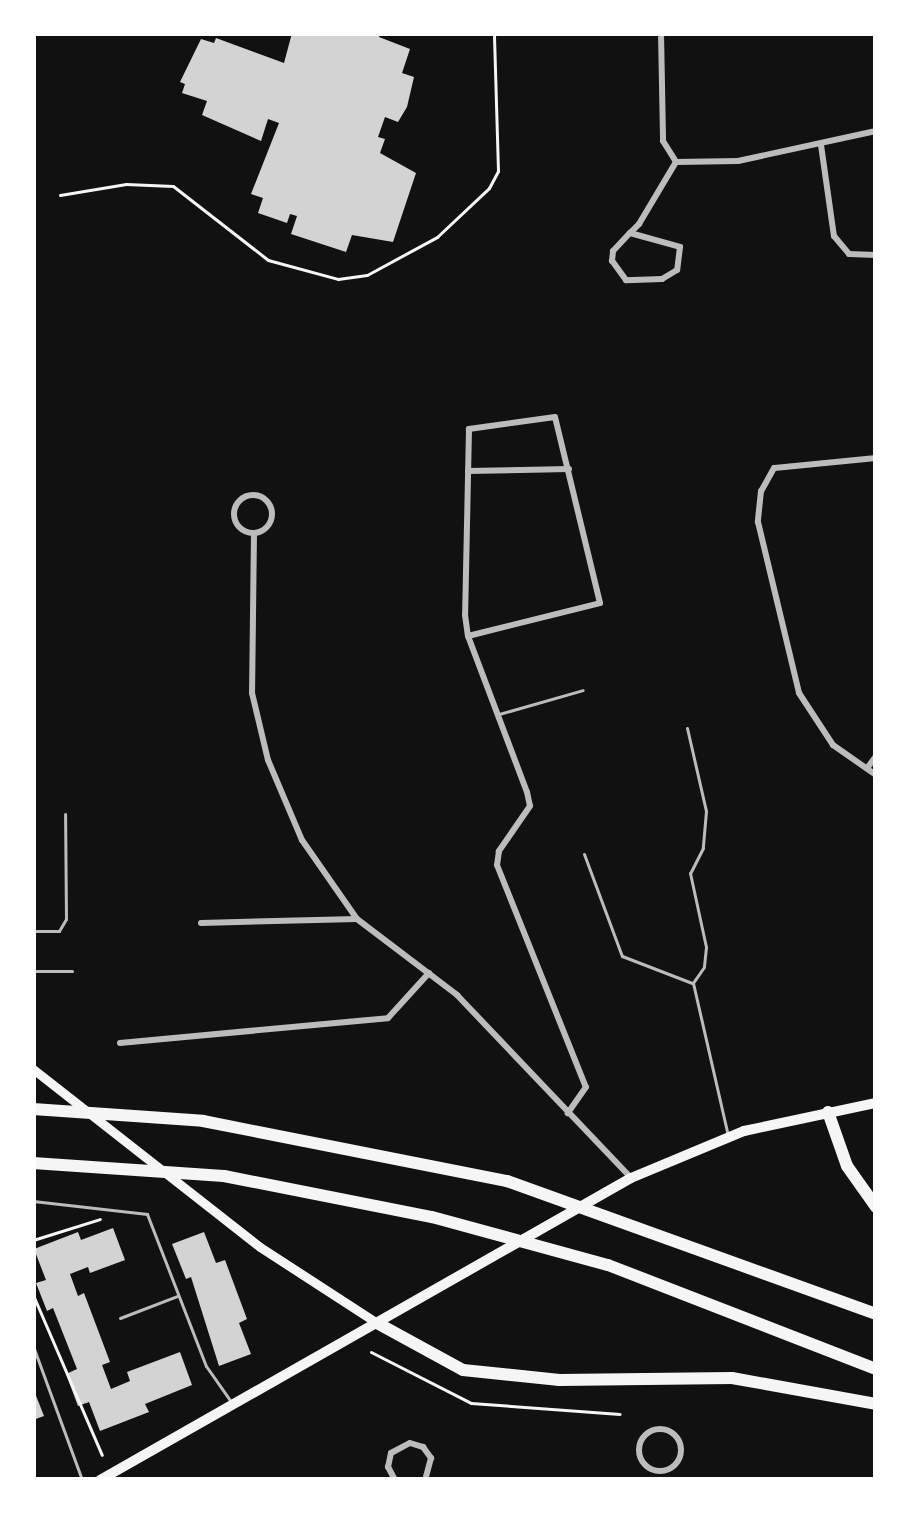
<!DOCTYPE html>
<html>
<head>
<meta charset="utf-8">
<style>
	body { margin:0 }
	#map { position:relative; width:909px; height:1513px; overflow:hidden; background:#111; font-family:"IBM Plex Sans",sans-serif }
	div>[style] { position:absolute }
	[style*='--x'] { left:calc(var(--x)*1px); top:calc(var(--y)*1px); width:calc(var(--w)*1px); rotate:calc(var(--a)*1deg) }
	.building>* { inset:0; background:#d3d3d3 }
	.path>* { height:3px; margin:-1.5px; padding:0 1.5px; transform-origin:1.5px; border-radius:1.5px; background:#f5f5f5 }
	.service>* { height:3px; margin:-1.5px; padding:0 1.5px; transform-origin:1.5px; border-radius:1.5px; background:#bcbcbc }
	.minor>* { height:6px; margin:-3px; padding:0 3px; transform-origin:3px; border-radius:3px; background:#bcbcbc }
	.minor>.ring { margin:-3px; padding:0; box-sizing:content-box; background:none; border:6px solid #bcbcbc; border-radius:50% }
	.secondary>* { height:9px; margin:-4.5px; padding:0 4.5px; transform-origin:4.5px; border-radius:4.5px; background:#f5f5f5 }
	.primary>* { height:10px; margin:-5px; padding:0 5px; transform-origin:5px; border-radius:5px; background:#f5f5f5 }
	.motorway>* { height:12px; margin:-6px; padding:0 6px; transform-origin:6px; border-radius:6px; background:#f5f5f5 }
	span { translate:-50% -50%; white-space:nowrap; text-align:center; line-height:1.15; -webkit-text-stroke:10px #fff; paint-order:stroke }
	.frame { position:absolute; inset:0; border:36px solid #fff; pointer-events:none }
</style>
</head>
<body>
<div id="map">
	<div class="building">
		<div style="clip-path:polygon(292px 33px,380px 33px,379px 37px,410px 49px,402px 73px,414px 77px,407px 107px,398px 122px,385px 117px,378px 137px,385px 139px,380px 153px,416px 173px,393px 242px,352px 235px,346px 252px,291px 234px,297px 216px,290px 214px,287px 223px,258px 213px,263px 198px,251px 194px,279px 123px,268px 119px,261px 141px,202px 115px,207px 101px,182px 93px,185px 84px,180px 82px,201px 39px,214px 43px,216px 38px,284px 63px)"></div>
		<div style="clip-path:polygon(113px 1228px,125px 1260px,90px 1273px,88px 1267px,70px 1274px,78px 1296px,84px 1293px,110px 1362px,102px 1365px,111px 1389px,130px 1381px,127px 1372px,180px 1352px,192px 1385px,145px 1404px,149px 1412px,100px 1431px,89px 1402px,78px 1406px,66px 1374px,77px 1369px,53px 1308px,47px 1311px,36px 1283px,46px 1280px,34px 1249px,78px 1232px,81px 1240px)"></div>
		<div style="clip-path:polygon(204px 1232px,216px 1263px,225px 1260px,247px 1319px,239px 1323px,251px 1354px,219px 1366px,191px 1277px,186px 1279px,172px 1244px)"></div>
		<div style="clip-path:polygon(33px 1388px,44px 1416px,33px 1420px)"></div>
	</div>
	<div class="path">
		<div style="--x:60;--y:195;--w:67;--a:-9.5"></div>
		<div style="--x:126;--y:184;--w:47;--a:2.4"></div>
		<div style="--x:173;--y:186;--w:120;--a:37.9"></div>
		<div style="--x:268;--y:260;--w:73;--a:15.2"></div>
		<div style="--x:338;--y:279;--w:29;--a:-8"></div>
		<div style="--x:367;--y:275;--w:80;--a:-28.5"></div>
		<div style="--x:437;--y:237;--w:71;--a:-43.3"></div>
		<div style="--x:489;--y:188;--w:19;--a:-62"></div>
		<div style="--x:498;--y:171;--w:138;--a:-91.7"></div>
		<div style="--x:33;--y:1240;--w:70;--a:-17.4"></div>
		<div style="--x:33;--y:1266;--w:10;--a:90"></div>
		<div style="--x:33;--y:1295;--w:174;--a:66.7"></div>
		<div style="--x:371;--y:1352;--w:112;--a:27"></div>
		<div style="--x:471;--y:1403;--w:149;--a:4.2"></div>
	</div>
	<div class="service">
		<div style="--x:499;--y:714;--w:87;--a:-15.9"></div>
		<div style="--x:687;--y:728;--w:85;--a:77.1"></div>
		<div style="--x:706;--y:811;--w:37;--a:95"></div>
		<div style="--x:703;--y:848;--w:28;--a:117"></div>
		<div style="--x:690;--y:873;--w:76;--a:77.8"></div>
		<div style="--x:706;--y:947;--w:20;--a:96"></div>
		<div style="--x:704;--y:967;--w:19;--a:125"></div>
		<div style="--x:693;--y:983;--w:157;--a:77.1"></div>
		<div style="--x:584;--y:854;--w:109;--a:69.6"></div>
		<div style="--x:622;--y:956;--w:75;--a:21.1"></div>
		<div style="--x:33;--y:931;--w:26;--a:0"></div>
		<div style="--x:59;--y:931;--w:14;--a:-60"></div>
		<div style="--x:66;--y:919;--w:105;--a:-90.5"></div>
		<div style="--x:33;--y:971;--w:39;--a:0"></div>
		<div style="--x:33;--y:1201;--w:115;--a:6.5"></div>
		<div style="--x:147;--y:1214;--w:163;--a:68.8"></div>
		<div style="--x:206;--y:1366;--w:45;--a:54.9"></div>
		<div style="--x:120;--y:1318;--w:61;--a:-21.1"></div>
		<div style="--x:33;--y:1346;--w:143;--a:69.9"></div>
	</div>
	<div class="minor">
		<div style="--x:661;--y:33;--w:108;--a:88.9"></div>
		<div style="--x:663;--y:141;--w:25;--a:58"></div>
		<div style="--x:821;--y:145;--w:92;--a:81.9"></div>
		<div style="--x:834;--y:236;--w:23;--a:50"></div>
		<div style="--x:849;--y:254;--w:27;--a:2"></div>
		<div style="--x:676;--y:162;--w:62;--a:-0.9"></div>
		<div style="--x:738;--y:161;--w:141;--a:-12.3"></div>
		<div style="--x:630;--y:233;--w:52;--a:15.6"></div>
		<div style="--x:680;--y:247;--w:23;--a:97"></div>
		<div style="--x:677;--y:270;--w:17;--a:149"></div>
		<div style="--x:662;--y:279;--w:36;--a:178"></div>
		<div style="--x:626;--y:280;--w:24;--a:-126"></div>
		<div style="--x:612;--y:261;--w:10;--a:-84"></div>
		<div style="--x:613;--y:251;--w:25;--a:-47"></div>
		<div style="--x:630;--y:233;--w:13;--a:-45"></div>
		<div style="--x:639;--y:224;--w:72;--a:-59.2"></div>
		<div style="--x:876;--y:458;--w:102;--a:174.4"></div>
		<div style="--x:774;--y:468;--w:26;--a:119"></div>
		<div style="--x:761;--y:491;--w:31;--a:96"></div>
		<div style="--x:758;--y:522;--w:176;--a:76.5"></div>
		<div style="--x:799;--y:693;--w:62;--a:56.8"></div>
		<div style="--x:833;--y:745;--w:52;--a:34.9"></div>
		<div style="--x:468;--y:471;--w:101;--a:-1.1"></div>
		<div class="ring" style="left:234px;top:495px;width:32px;height:32px"></div>
		<div style="--x:254;--y:533;--w:160;--a:90.7"></div>
		<div style="--x:252;--y:693;--w:69;--a:76.6"></div>
		<div style="--x:268;--y:760;--w:87;--a:67"></div>
		<div style="--x:302;--y:840;--w:96;--a:55.2"></div>
		<div style="--x:357;--y:919;--w:126;--a:37.2"></div>
		<div style="--x:457;--y:995;--w:253;--a:46.4"></div>
		<div style="--x:468;--y:636;--w:136;--a:-14"></div>
		<div style="--x:600;--y:603;--w:191;--a:-103.6"></div>
		<div style="--x:555;--y:417;--w:87;--a:172.1"></div>
		<div style="--x:469;--y:429;--w:186;--a:91.2"></div>
		<div style="--x:465;--y:615;--w:21;--a:82"></div>
		<div style="--x:468;--y:636;--w:167;--a:69.3"></div>
		<div style="--x:527;--y:792;--w:14;--a:78"></div>
		<div style="--x:530;--y:806;--w:55;--a:124.6"></div>
		<div style="--x:499;--y:851;--w:14;--a:98"></div>
		<div style="--x:497;--y:865;--w:239;--a:68.2"></div>
		<div style="--x:586;--y:1087;--w:32;--a:125"></div>
		<div style="--x:868;--y:767;--w:14;--a:-54"></div>
		<div style="--x:201;--y:923;--w:156;--a:-1.5"></div>
		<div style="--x:120;--y:1043;--w:269;--a:-5.3"></div>
		<div style="--x:388;--y:1018;--w:61;--a:-47.7"></div>
		<div class="ring" style="left:639px;top:1429px;width:36px;height:36px"></div>
		<div style="--x:395;--y:1480;--w:15;--a:-118"></div>
		<div style="--x:388;--y:1467;--w:14;--a:-78"></div>
		<div style="--x:391;--y:1453;--w:21;--a:-28"></div>
		<div style="--x:410;--y:1443;--w:14;--a:17"></div>
		<div style="--x:423;--y:1447;--w:14;--a:54"></div>
		<div style="--x:431;--y:1458;--w:23;--a:105"></div>
	</div>
	<div class="secondary">
		<div style="--x:33;--y:1069;--w:288;--a:38.1"></div>
		<div style="--x:260;--y:1247;--w:140;--a:33"></div>
	</div>
	<div class="primary">
		<div style="--x:100;--y:1480;--w:611;--a:-29.63"></div>
		<div style="--x:631;--y:1178;--w:122;--a:-22.6"></div>
		<div style="--x:744;--y:1131;--w:135;--a:-12"></div>
	</div>
	<div class="motorway">
		<div style="--x:33;--y:1109;--w:170;--a:4"></div>
		<div style="--x:203;--y:1121;--w:310;--a:11.2"></div>
		<div style="--x:507;--y:1181;--w:392;--a:19.8"></div>
		<div style="--x:828;--y:1112;--w:57;--a:70.6"></div>
		<div style="--x:847;--y:1166;--w:50;--a:54.7"></div>
		<div style="--x:33;--y:1163;--w:191;--a:3.9"></div>
		<div style="--x:224;--y:1176;--w:212;--a:11.2"></div>
		<div style="--x:432;--y:1217;--w:182;--a:15.3"></div>
		<div style="--x:608;--y:1265;--w:287;--a:21.2"></div>
		<div style="--x:377;--y:1323;--w:98;--a:28.7"></div>
		<div style="--x:463;--y:1370;--w:97;--a:5.9"></div>
		<div style="--x:559;--y:1380;--w:173;--a:-0.7"></div>
		<div style="--x:732;--y:1378;--w:146;--a:10.2"></div>
	</div>
	<div class="frame"></div>
</div>
</body>
</html>
